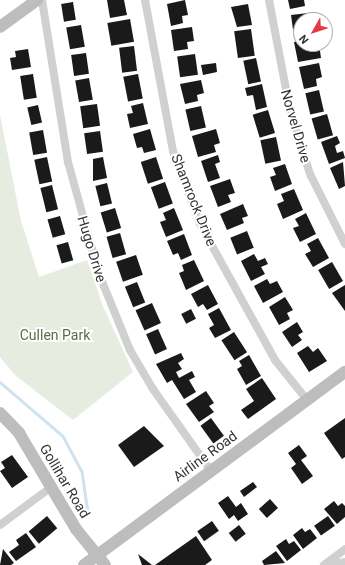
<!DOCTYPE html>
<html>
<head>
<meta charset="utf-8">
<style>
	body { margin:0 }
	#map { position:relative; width:345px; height:565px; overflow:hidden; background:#fff; font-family:Roboto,sans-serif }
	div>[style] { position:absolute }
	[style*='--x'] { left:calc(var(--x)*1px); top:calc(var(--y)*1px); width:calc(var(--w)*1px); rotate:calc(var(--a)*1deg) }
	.green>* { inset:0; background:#e6ecdf }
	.stream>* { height:2.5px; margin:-1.25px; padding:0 1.25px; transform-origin:1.25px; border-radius:1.25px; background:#cfe2ee }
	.building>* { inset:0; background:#1a1a1a; transform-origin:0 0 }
	.street>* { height:8px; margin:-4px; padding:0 4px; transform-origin:4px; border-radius:4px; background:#d0d0d0 }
	.secondary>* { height:12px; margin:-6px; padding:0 6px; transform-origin:6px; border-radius:6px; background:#bdbdbd }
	span { translate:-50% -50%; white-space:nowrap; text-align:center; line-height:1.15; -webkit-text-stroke:4px #fff; paint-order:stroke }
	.street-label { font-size:14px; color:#333 }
	.park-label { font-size:14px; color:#56703f }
	.north { position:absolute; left:293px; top:12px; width:40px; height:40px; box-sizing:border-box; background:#fff; border:1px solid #adadad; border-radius:50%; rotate:231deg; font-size:11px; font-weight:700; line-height:16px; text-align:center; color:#333 }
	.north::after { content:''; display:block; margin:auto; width:14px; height:18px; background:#e63946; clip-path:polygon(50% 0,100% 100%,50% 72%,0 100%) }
</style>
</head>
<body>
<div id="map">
	<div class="green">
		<div style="clip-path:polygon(0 115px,21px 221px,39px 277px,87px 260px,103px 306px,133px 372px,73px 420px,16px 376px,0 357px)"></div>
	</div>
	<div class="stream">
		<div style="--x:0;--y:382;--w:83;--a:40.6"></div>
		<div style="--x:63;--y:436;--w:40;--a:62"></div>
		<div style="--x:82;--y:471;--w:42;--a:81.9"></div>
	</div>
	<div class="building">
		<div style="clip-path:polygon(107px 0,124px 0,127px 15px,110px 18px)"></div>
		<div style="clip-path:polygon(185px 0,188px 15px,182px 16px,183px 23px,171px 26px,167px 4px)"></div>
		<div style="clip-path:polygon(288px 0,304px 0,305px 6px,290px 9px)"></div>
		<div style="left:73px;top:2px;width:18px;height:12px;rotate:81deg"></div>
		<div style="clip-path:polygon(248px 4px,252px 25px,237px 27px,231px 7px)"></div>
		<div style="clip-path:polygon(308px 13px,309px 20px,301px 20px,301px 36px,294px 37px,291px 15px)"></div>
		<div style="left:130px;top:19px;width:23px;height:23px;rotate:80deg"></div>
		<div style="left:81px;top:25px;width:22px;height:15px;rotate:80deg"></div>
		<div style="clip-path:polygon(192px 27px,194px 41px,187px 42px,188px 49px,174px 51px,171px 30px)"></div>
		<div style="left:251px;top:29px;width:27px;height:17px;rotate:82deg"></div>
		<div style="clip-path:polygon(301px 41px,301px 44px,319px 44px,321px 58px,298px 62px,294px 42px)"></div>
		<div style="left:134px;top:46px;width:25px;height:15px;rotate:83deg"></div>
		<div style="clip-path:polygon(28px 49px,31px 67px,12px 70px,10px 58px,16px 57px,15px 51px)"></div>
		<div style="left:86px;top:53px;width:21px;height:15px;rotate:82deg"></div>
		<div style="left:195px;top:54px;width:21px;height:18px;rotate:82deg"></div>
		<div style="left:256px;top:58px;width:24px;height:13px;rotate:78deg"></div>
		<div style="clip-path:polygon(216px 63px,217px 72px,203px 75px,201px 65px)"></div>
		<div style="clip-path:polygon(319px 63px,322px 77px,316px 79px,317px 86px,304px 89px,299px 67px)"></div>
		<div style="left:33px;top:74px;width:24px;height:13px;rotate:81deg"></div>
		<div style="left:138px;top:74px;width:25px;height:15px;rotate:79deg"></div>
		<div style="left:89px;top:78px;width:22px;height:14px;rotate:80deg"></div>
		<div style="clip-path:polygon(201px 80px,204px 93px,197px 95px,198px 101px,185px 104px,180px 84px)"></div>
		<div style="clip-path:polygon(262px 84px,267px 107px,256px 110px,253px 95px,247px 96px,245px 88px)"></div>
		<div style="left:319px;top:90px;width:22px;height:14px;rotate:77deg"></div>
		<div style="clip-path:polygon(143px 103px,148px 124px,130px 128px,127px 114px,133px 113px,131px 106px)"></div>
		<div style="left:97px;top:104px;width:22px;height:17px;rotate:82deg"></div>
		<div style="left:38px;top:105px;width:18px;height:11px;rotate:77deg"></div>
		<div style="left:201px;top:106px;width:22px;height:16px;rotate:77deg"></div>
		<div style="left:268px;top:110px;width:24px;height:16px;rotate:73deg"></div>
		<div style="left:327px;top:114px;width:22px;height:16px;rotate:74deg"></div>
		<div style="clip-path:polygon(150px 129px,156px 150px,144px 153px,142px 147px,137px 148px,133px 134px)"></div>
		<div style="clip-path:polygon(216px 129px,220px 143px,214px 145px,216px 152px,198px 157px,192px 136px)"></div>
		<div style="left:43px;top:130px;width:23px;height:14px;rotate:80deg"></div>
		<div style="left:100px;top:131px;width:21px;height:16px;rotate:82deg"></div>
		<div style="clip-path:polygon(337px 136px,340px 143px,335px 146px,337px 153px,343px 151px,345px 158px,329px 164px,321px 142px)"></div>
		<div style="left:276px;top:137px;width:24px;height:16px;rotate:78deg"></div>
		<div style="clip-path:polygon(218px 155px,220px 162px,215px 164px,220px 178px,208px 182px,201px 161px)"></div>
		<div style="left:47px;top:157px;width:25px;height:13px;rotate:78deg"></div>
		<div style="clip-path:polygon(103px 157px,107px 178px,93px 181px,93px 159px)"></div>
		<div style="left:156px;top:157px;width:23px;height:16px;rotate:72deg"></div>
		<div style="clip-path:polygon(343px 162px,345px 186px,339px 189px,330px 168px)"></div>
		<div style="clip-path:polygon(285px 164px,292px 184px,275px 191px,270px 177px,276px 175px,273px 168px)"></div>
		<div style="clip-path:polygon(230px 179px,235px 193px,228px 195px,231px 202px,218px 207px,210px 186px)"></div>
		<div style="left:165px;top:182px;width:23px;height:15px;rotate:70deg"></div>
		<div style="left:107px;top:183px;width:21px;height:12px;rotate:76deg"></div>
		<div style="left:52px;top:185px;width:25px;height:12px;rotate:76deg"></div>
		<div style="clip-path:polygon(294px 189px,303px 210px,283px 219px,277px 204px,284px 201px,281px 194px)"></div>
		<div style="clip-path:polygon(243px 204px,248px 216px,242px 218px,244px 223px,227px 230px,220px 214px)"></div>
		<div style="left:115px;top:208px;width:21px;height:15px;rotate:73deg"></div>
		<div style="clip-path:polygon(174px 208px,183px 230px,166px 237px,160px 222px,166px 220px,163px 213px)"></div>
		<div style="clip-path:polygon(306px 213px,316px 234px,300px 242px,293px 228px,299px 226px,295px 219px)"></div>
		<div style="left:60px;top:216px;width:19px;height:13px;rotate:74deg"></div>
		<div style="left:247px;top:231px;width:18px;height:18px;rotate:68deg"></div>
		<div style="left:120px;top:233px;width:22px;height:14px;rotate:74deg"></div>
		<div style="clip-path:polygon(184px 234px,192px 255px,181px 260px,178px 253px,173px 255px,167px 241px)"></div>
		<div style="clip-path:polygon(318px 238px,329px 258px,313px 267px,305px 254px,311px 251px,307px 244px)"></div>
		<div style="left:68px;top:242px;width:19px;height:12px;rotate:74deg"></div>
		<div style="clip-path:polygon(254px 254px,258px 261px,265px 258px,268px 264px,261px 267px,265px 274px,251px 281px,241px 261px)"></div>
		<div style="left:136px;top:255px;width:21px;height:21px;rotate:71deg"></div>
		<div style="clip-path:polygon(194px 260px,204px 281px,186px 290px,179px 273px,184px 271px,182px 265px)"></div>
		<div style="left:332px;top:262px;width:22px;height:16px;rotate:60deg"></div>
		<div style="clip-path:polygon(267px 279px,270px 284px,277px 281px,283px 292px,263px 303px,254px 286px)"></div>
		<div style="left:137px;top:282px;width:22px;height:13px;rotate:68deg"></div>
		<div style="clip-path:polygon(208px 285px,218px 304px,207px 310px,203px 304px,198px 307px,191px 294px)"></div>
		<div style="clip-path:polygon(345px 285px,345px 311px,332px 293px)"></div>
		<div style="clip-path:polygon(285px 297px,293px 310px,287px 313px,290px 319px,279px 325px,269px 307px)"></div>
		<div style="left:152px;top:303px;width:22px;height:18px;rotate:66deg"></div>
		<div style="clip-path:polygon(219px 308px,231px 330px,215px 338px,209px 328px,214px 325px,208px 314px)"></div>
		<div style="left:191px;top:309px;width:11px;height:11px;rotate:63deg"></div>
		<div style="clip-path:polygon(297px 322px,303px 332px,298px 335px,302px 340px,292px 347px,282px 332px)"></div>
		<div style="left:158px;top:329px;width:22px;height:13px;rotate:66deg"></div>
		<div style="left:234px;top:332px;width:24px;height:15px;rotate:57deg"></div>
		<div style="clip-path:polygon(308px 346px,313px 352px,318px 348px,327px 361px,309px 372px,297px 353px)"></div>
		<div style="clip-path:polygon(181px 353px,184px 359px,178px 363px,182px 369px,176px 372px,179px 378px,192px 371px,195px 377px,189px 380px,196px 392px,184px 399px,172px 380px,167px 383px,156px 364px)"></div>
		<div style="clip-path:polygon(249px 355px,261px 376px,246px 385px,237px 369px,242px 366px,239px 361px)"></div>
		<div style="clip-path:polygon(262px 378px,276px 399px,248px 419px,241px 410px,254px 401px,246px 389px)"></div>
		<div style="clip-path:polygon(206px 391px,214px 403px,209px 406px,214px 412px,199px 422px,186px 404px)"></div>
		<div style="left:211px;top:418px;width:22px;height:13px;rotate:54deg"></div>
		<div style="clip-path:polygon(345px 418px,345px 457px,342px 459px,324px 433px)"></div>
		<div style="clip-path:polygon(144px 426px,164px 446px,134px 467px,118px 445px)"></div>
		<div style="clip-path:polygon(299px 445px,307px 456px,301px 460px,313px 476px,302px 484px,291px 468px,296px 464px,288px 453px)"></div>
		<div style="clip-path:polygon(12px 455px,28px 477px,12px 488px,0 471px,5px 468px,1px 462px)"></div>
		<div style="clip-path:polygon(253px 482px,257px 487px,244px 497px,240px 491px)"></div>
		<div style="clip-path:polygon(228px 496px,236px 507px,241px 503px,248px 514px,238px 521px,234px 515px,229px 519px,218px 503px)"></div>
		<div style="left:270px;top:499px;width:12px;height:15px;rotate:48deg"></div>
		<div style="clip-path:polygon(334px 501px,338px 506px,342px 503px,345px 506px,345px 517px,337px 524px,324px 509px)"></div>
		<div style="left:47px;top:516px;width:16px;height:24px;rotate:50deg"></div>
		<div style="left:328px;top:516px;width:12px;height:17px;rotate:55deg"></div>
		<div style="left:212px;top:521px;width:12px;height:18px;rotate:55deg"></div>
		<div style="left:239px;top:525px;width:11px;height:13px;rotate:52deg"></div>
		<div style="clip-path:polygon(302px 528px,305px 532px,310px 529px,317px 538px,303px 549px,293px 535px)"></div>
		<div style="clip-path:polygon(26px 533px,36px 547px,16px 561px,9px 552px,19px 545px,16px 540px)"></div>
		<div style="clip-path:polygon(196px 536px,212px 560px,205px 565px,155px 565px)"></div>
		<div style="clip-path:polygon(286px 539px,289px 544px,294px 541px,301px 550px,287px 561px,276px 546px)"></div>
		<div style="clip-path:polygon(3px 549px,14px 563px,11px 565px,0 565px)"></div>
		<div style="clip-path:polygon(276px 551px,285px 563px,264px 565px,262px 561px)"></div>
		<div style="clip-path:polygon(138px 554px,152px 565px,142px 565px)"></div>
	</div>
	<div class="street">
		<div style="--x:42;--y:0;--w:164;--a:80.9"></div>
		<div style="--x:68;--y:162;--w:116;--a:74.5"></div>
		<div style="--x:99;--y:274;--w:82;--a:67.8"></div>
		<div style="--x:130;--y:350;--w:45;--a:59.5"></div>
		<div style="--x:153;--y:389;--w:100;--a:54.7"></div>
		<div style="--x:145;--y:0;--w:154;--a:79.5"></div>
		<div style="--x:173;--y:151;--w:78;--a:69.7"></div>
		<div style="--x:200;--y:224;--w:155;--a:61.1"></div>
		<div style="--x:275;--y:360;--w:51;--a:51.3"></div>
		<div style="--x:269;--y:0;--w:102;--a:79.2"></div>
		<div style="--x:288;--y:100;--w:48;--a:74.2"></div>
		<div style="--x:301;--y:146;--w:32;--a:72"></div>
		<div style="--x:311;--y:176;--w:76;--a:63.4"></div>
		<div style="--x:0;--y:525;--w:62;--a:-36.5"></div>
		<div style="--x:324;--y:565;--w:26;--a:-37"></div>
		<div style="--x:328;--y:565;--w:17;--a:-10"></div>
	</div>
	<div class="secondary">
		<div style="--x:0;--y:27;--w:46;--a:-36.1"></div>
		<div style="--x:0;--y:413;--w:28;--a:46"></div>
		<div style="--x:19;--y:433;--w:112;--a:59.3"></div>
		<div style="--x:76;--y:529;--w:46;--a:51.1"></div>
		<div style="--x:84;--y:565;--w:325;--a:-36.5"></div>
	</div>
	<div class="street-label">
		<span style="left:296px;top:126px;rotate:74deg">Norvel Drive</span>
		<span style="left:194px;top:200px;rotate:68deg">Shamrock Drive</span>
		<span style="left:92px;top:249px;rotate:73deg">Hugo Drive</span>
		<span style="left:205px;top:456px;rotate:-36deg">Airline Road</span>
		<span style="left:65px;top:481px;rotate:59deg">Gollihar Road</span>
	</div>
	<div class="park-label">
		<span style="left:55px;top:335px">Cullen Park</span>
	</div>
	<div class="north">N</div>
</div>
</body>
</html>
